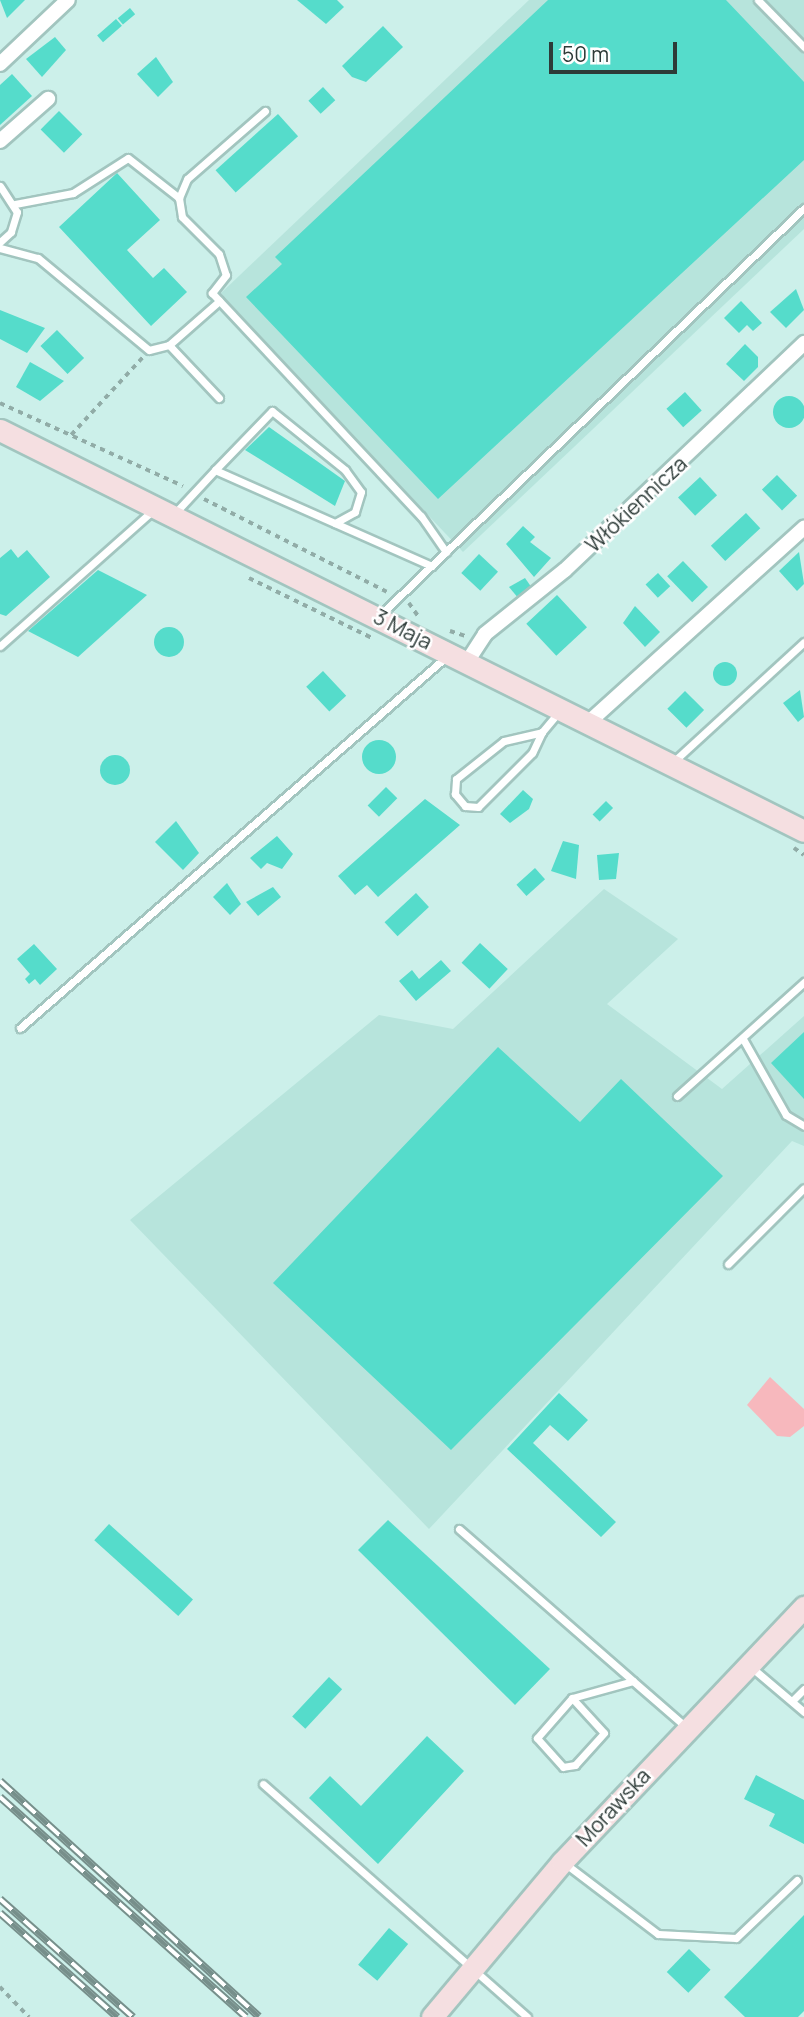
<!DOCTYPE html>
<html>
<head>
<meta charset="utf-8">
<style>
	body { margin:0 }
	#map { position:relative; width:804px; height:2017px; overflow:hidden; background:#ccf0ea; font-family:Manrope,sans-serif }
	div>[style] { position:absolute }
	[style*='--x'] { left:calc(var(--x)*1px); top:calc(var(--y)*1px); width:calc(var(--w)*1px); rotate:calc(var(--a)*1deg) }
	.built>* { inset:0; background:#b7e4dc }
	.green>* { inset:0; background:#f7b8bd }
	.building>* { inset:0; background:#55dccb; transform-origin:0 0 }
	.round { border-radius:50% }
	.path>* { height:3.5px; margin-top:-1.75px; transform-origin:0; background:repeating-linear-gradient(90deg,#91aca7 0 5px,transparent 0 10px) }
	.roads { filter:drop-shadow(2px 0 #a2c5bf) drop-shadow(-2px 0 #a2c5bf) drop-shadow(0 2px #a2c5bf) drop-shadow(0 -2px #a2c5bf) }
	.lane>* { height:7px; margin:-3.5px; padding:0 3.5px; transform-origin:3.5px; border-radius:3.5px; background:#fff }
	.street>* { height:14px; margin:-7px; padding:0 7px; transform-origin:7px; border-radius:7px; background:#fff }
	.secondary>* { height:21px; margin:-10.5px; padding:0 10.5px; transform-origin:10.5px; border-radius:10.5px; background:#f5dfe1 }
	.rail>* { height:8px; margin-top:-4px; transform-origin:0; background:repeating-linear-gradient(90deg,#fff 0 16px,#778f8b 0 32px); box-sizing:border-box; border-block:2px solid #778f8b }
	span { translate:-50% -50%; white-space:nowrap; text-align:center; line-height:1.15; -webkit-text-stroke:5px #fff; paint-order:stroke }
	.street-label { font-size:21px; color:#2d3b38 }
	.scale { position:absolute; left:549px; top:42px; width:128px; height:32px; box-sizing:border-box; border:4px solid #2d3b38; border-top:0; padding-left:9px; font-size:21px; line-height:24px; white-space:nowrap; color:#2d3b38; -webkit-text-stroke:5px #fff; paint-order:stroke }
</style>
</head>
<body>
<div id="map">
	<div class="built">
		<div style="clip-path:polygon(529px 0,804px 0,804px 229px,463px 552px,219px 295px)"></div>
		<div style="clip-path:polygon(604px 889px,678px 939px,607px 1004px,722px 1089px,804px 1016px,804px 1146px,792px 1141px,429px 1529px,130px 1220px,379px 1015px,453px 1029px)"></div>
	</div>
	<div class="green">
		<div style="clip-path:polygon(770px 1377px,804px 1409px,804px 1426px,790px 1437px,777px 1436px,747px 1405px)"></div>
	</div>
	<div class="building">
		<div style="clip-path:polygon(0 0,25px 0,7px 18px)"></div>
		<div style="clip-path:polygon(297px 0,337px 0,344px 7px,326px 24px)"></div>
		<div style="clip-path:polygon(548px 0,726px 0,804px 82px,804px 160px,438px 499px,246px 297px,282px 264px,275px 257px)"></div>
		<div style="left:130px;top:8px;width:8px;height:16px;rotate:50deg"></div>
		<div style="left:116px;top:19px;width:9px;height:25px;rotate:49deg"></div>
		<div style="clip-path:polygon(383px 26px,403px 47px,366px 82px,352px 77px,342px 66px)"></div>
		<div style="clip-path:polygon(55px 37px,66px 50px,42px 77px,26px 59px)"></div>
		<div style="clip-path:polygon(156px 57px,173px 82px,158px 97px,137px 74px)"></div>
		<div style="clip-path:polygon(12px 74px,32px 96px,0 125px,0 85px)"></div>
		<div style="left:323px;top:87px;width:18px;height:20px;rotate:47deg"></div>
		<div style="left:59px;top:111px;width:33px;height:26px;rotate:45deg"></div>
		<div style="left:278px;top:114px;width:30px;height:84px;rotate:48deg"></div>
		<div style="clip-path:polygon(117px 173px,160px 220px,127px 250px,153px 278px,164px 268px,187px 292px,151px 326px,59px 227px)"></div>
		<div style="clip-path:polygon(796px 289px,804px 310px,786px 328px,770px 312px)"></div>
		<div style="clip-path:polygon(741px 301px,762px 323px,753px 331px,747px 325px,739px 333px,724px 318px)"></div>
		<div style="clip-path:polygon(0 310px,45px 328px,27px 353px,0 339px)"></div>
		<div style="left:57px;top:330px;width:39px;height:23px;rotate:46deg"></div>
		<div style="clip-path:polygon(745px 344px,758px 357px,758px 367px,744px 381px,726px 364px)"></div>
		<div style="clip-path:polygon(30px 362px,64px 381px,40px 401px,16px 387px)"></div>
		<div style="left:685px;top:392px;width:25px;height:25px;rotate:48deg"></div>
		<div class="round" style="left:773px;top:396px;width:32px;height:32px"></div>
		<div style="clip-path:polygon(269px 427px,345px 481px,335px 506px,245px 450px)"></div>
		<div style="left:777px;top:475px;width:29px;height:21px;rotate:46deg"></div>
		<div style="left:700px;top:477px;width:25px;height:30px;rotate:47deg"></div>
		<div style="left:746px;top:513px;width:21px;height:48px;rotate:47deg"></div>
		<div style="clip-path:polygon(523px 526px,535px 537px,530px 542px,551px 558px,534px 577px,506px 544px)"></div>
		<div style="clip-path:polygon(11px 549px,18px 558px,27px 550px,50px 577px,6px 616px,0 614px,0 558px)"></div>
		<div style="clip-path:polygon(799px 552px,804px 584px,797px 591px,779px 571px)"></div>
		<div style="left:479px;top:554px;width:26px;height:26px;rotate:43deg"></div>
		<div style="left:683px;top:561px;width:36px;height:22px;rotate:46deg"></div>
		<div style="clip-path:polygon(98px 570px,147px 595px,78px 657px,28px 631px)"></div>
		<div style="left:658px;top:573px;width:18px;height:17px;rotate:47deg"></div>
		<div style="clip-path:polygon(525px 578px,532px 588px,519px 599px,509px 587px)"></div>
		<div style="left:557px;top:595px;width:44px;height:42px;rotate:47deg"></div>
		<div style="clip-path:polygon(635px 606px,660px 632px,645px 647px,623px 623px)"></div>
		<div class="round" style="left:154px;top:627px;width:30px;height:30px"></div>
		<div class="round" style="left:713px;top:662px;width:24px;height:24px"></div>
		<div style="left:323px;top:671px;width:34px;height:23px;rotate:47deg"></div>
		<div style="clip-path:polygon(800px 690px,804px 717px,798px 722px,783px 703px)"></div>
		<div style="left:685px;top:691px;width:27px;height:25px;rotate:45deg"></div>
		<div class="round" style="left:362px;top:740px;width:34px;height:34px"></div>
		<div class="round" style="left:100px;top:755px;width:30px;height:30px"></div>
		<div style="left:386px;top:787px;width:16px;height:26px;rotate:45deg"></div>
		<div style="clip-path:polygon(523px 790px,533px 799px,529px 809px,510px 823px,500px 814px)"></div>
		<div style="clip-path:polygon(425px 799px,460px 825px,378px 897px,367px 885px,355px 895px,338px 876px)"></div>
		<div style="left:606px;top:801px;width:10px;height:19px;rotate:45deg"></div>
		<div style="clip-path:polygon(176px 821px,199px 853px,183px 870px,155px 842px)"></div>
		<div style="clip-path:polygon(277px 836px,293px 854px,282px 869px,267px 863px,261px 869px,250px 858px)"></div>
		<div style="clip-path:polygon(563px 841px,579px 845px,576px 879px,551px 871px)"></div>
		<div style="clip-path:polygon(619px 853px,616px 879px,599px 880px,597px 855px)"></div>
		<div style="left:535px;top:868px;width:15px;height:25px;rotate:48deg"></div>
		<div style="clip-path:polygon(227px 883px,241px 904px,230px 915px,213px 897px)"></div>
		<div style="clip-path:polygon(273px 887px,281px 897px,258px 916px,246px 902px)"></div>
		<div style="left:416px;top:893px;width:19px;height:43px;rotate:47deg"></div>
		<div style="left:480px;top:943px;width:38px;height:27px;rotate:43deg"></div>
		<div style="clip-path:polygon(34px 944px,57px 969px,40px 985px,35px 979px,29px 984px,25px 979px,30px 974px,17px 959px)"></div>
		<div style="clip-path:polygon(441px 960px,451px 971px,416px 1001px,399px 981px,412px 970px,419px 979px)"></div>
		<div style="clip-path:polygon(804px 1032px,804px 1099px,771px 1063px)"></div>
		<div style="clip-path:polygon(498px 1047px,580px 1122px,621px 1079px,723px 1176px,451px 1450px,273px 1283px)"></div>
		<div style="clip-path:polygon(559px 1393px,588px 1420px,568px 1441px,550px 1425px,533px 1443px,616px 1522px,601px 1537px,507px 1449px)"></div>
		<div style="clip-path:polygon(388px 1520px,550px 1669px,515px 1705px,358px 1550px)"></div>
		<div style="left:109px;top:1524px;width:113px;height:22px;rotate:42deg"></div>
		<div style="left:329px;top:1677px;width:18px;height:54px;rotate:43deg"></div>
		<div style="clip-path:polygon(427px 1736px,464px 1771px,378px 1864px,309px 1798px,330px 1776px,361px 1806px)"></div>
		<div style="clip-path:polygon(756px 1775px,804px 1800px,804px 1844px,769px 1826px,775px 1814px,744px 1799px)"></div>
		<div style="clip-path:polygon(804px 1915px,804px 2011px,798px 2017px,745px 2017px,724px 1997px)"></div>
		<div style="left:389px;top:1928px;width:25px;height:48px;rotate:40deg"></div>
		<div style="left:689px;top:1949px;width:30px;height:32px;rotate:44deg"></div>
	</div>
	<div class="path">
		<div style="--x:0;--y:403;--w:201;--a:24.4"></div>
		<div style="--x:71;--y:435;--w:106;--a:-47.3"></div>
		<div style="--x:204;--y:499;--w:205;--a:26.9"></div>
		<div style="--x:249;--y:578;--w:139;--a:26"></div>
		<div style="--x:409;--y:603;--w:16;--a:55"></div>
		<div style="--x:450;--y:631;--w:16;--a:18"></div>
		<div style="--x:794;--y:848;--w:12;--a:35"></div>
		<div style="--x:0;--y:1987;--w:42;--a:46"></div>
	</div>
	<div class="roads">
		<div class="lane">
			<div style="--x:758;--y:0;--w:66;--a:45.6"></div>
			<div style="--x:265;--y:111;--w:103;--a:138.9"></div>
			<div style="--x:187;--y:179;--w:21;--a:113"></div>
			<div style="--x:179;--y:198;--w:19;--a:81"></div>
			<div style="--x:182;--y:217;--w:52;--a:45"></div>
			<div style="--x:219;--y:254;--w:22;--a:72"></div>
			<div style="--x:226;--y:275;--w:23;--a:128"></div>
			<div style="--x:212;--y:293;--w:306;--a:46.9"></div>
			<div style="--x:421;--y:516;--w:44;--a:55.2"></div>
			<div style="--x:0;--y:186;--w:31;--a:57"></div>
			<div style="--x:17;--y:212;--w:21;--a:107"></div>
			<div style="--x:11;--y:232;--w:15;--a:138"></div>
			<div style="--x:15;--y:204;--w:59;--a:-10.7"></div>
			<div style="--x:73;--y:193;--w:65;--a:-32.5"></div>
			<div style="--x:128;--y:158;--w:65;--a:38.1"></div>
			<div style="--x:0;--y:248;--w:39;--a:15"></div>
			<div style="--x:38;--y:258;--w:144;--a:39.7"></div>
			<div style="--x:149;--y:350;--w:21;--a:-14"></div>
			<div style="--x:219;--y:398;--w:73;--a:-133.3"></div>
			<div style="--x:169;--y:345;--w:67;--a:-41.3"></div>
			<div style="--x:215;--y:470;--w:82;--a:-46"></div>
			<div style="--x:272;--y:411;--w:94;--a:38.9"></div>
			<div style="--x:345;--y:470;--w:27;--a:54"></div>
			<div style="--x:361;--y:492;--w:21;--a:107"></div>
			<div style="--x:355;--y:512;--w:23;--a:151"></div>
			<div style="--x:175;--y:513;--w:59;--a:-47.1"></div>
			<div style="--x:215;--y:470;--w:237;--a:23.9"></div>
			<div style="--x:378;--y:617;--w:591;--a:-43.83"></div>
			<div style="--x:0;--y:646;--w:205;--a:-41.6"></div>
			<div style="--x:542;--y:732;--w:23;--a:115"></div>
			<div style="--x:532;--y:753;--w:76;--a:135"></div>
			<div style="--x:478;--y:807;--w:13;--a:-176"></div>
			<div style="--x:465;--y:806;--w:16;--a:-130"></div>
			<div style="--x:455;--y:794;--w:15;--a:-86"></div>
			<div style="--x:456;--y:779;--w:61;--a:-38.4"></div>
			<div style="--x:504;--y:741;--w:39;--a:-13"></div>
			<div style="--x:542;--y:732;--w:26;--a:-50"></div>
			<div style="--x:672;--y:763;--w:179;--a:-42.5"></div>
			<div style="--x:20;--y:1028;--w:566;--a:-41.06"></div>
			<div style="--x:743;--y:1039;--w:87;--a:60.5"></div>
			<div style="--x:786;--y:1115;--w:21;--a:31"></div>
			<div style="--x:677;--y:1096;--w:171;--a:-41.9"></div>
			<div style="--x:728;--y:1264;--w:107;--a:-45"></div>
			<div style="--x:459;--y:1529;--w:231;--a:41.1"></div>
			<div style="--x:751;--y:1667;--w:70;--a:40.3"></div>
			<div style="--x:572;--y:1698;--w:47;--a:47.6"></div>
			<div style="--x:604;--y:1733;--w:43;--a:132.2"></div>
			<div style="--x:575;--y:1765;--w:12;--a:171"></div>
			<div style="--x:563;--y:1767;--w:39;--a:-132"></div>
			<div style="--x:537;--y:1738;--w:53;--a:-48.8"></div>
			<div style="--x:572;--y:1698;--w:63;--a:-15.6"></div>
			<div style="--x:633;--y:1681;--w:70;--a:41"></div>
			<div style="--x:792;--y:1701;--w:17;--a:-45"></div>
			<div style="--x:263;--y:1784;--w:352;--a:41.4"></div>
			<div style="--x:563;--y:1862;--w:119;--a:37.2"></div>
			<div style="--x:658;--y:1934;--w:78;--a:2.9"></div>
			<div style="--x:736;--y:1938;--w:84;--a:-43.6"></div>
		</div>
		<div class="street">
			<div style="--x:0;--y:64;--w:93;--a:-43.3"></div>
			<div style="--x:0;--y:141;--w:64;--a:-41.2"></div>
			<div style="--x:467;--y:662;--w:33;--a:-57"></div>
			<div style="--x:485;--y:634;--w:102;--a:-38.7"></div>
			<div style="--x:565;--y:570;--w:330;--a:-43.5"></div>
			<div style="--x:589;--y:722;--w:290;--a:-42.1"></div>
		</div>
		<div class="secondary">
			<div style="--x:0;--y:430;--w:898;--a:26.51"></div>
			<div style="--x:432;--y:2017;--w:202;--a:-50"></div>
			<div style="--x:562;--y:1862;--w:352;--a:-46.5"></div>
		</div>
	</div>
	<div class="rail">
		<div style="--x:0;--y:1781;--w:350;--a:42.3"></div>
		<div style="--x:0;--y:1797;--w:330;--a:41.8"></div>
		<div style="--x:0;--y:1899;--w:178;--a:41.6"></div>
		<div style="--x:0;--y:1913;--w:157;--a:41.6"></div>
	</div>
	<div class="street-label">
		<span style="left:636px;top:504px;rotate:-43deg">Włókiennicza</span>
		<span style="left:403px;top:629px;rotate:27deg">3 Maja</span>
		<span style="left:613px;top:1807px;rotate:-47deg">Morawska</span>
	</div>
	<div class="scale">50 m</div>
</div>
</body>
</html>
